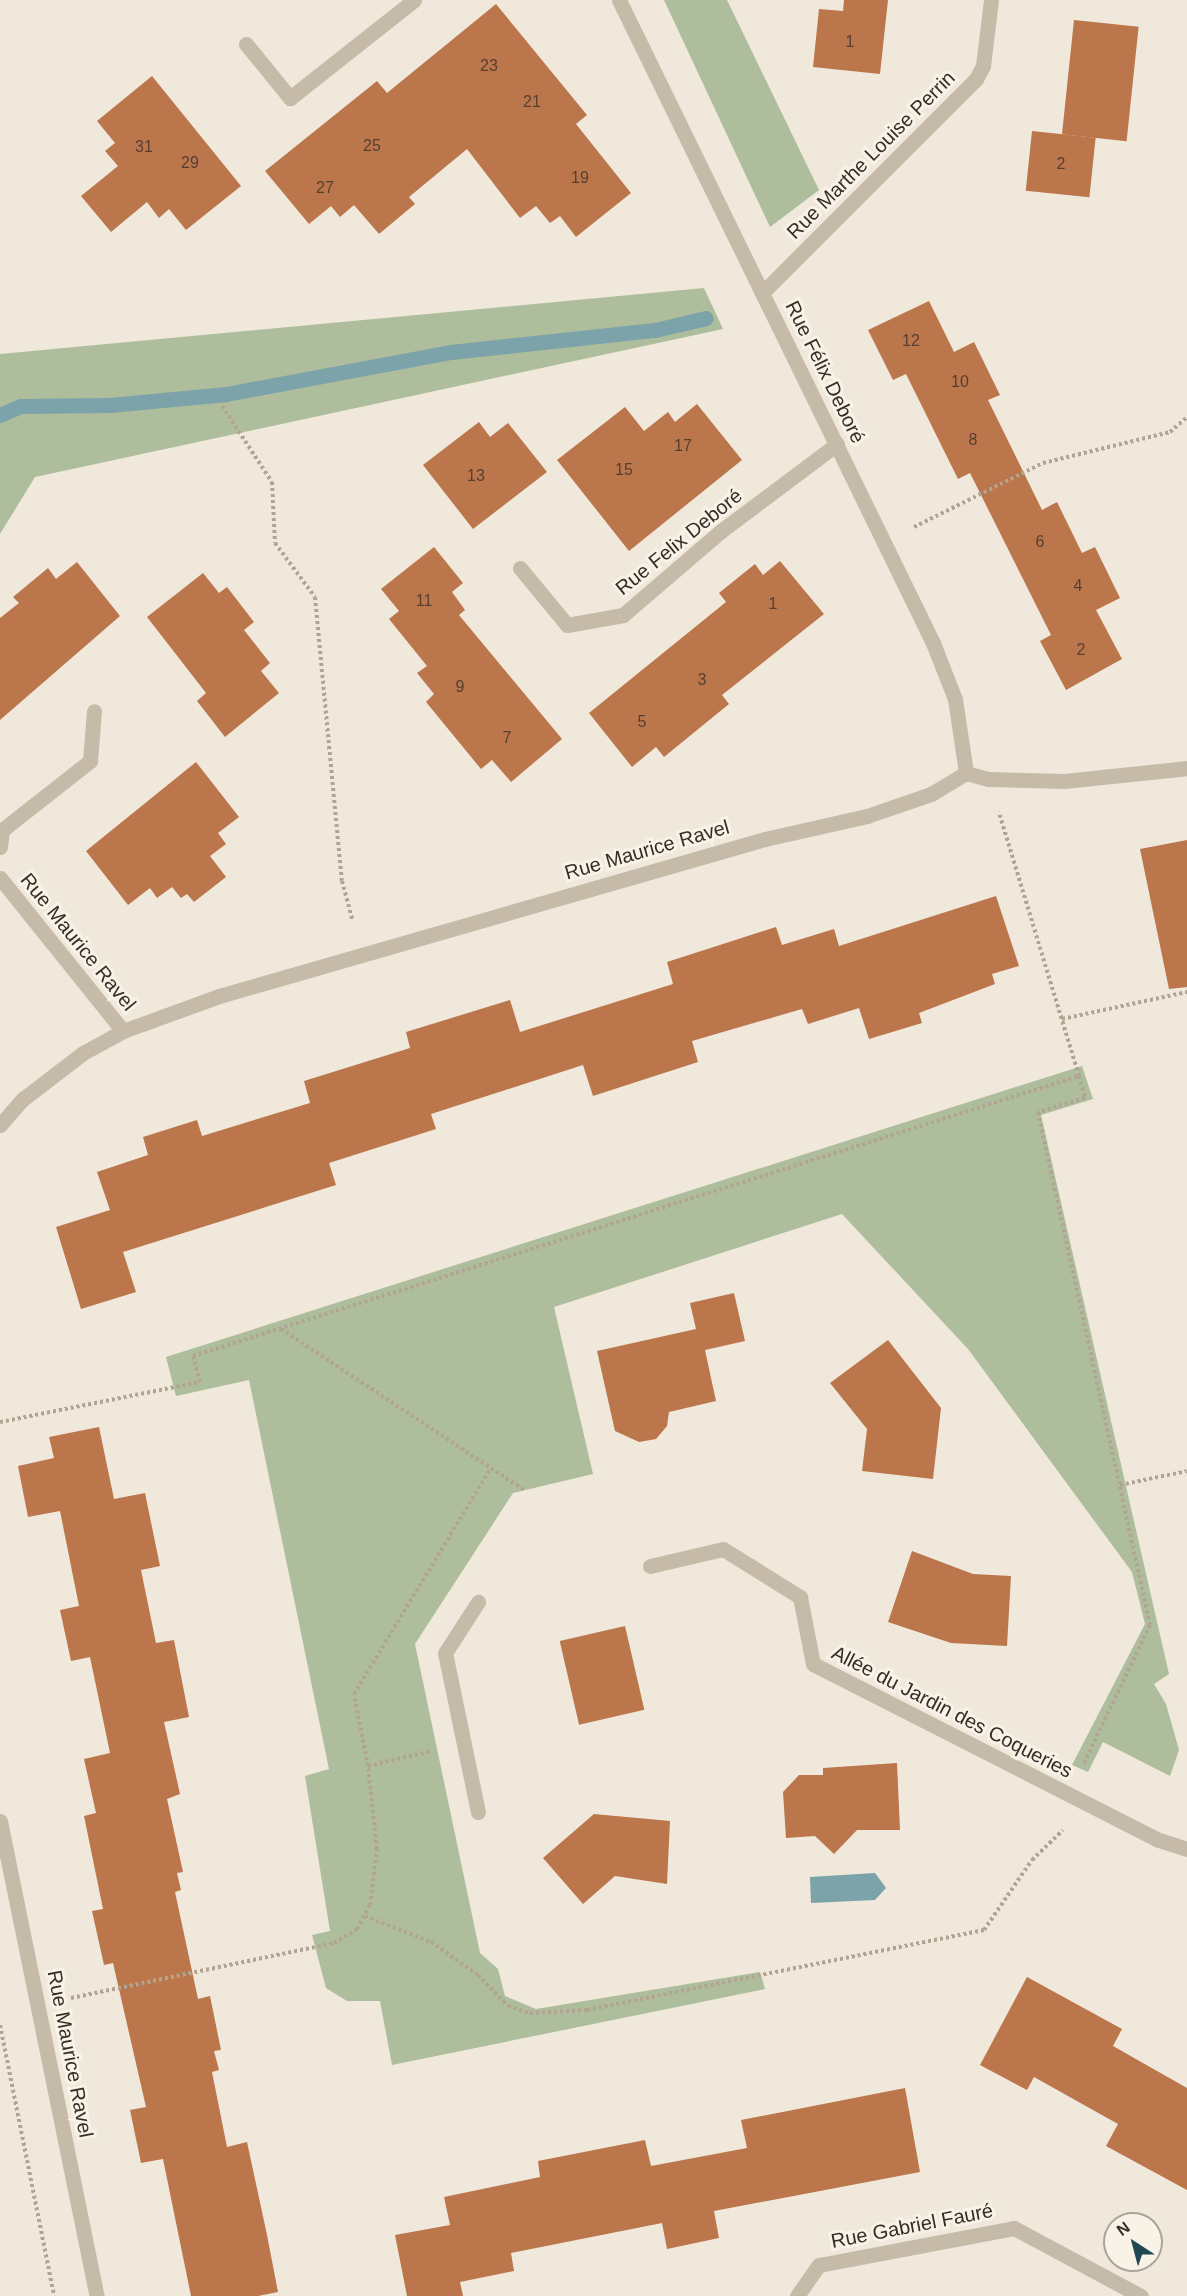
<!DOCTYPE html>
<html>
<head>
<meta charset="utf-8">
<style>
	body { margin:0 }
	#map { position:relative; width:1187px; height:2296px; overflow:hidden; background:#efe8db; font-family:Helvetica,sans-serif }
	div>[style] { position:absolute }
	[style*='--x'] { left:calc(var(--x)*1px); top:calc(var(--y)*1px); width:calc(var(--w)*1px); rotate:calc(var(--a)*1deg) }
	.green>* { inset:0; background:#aebd9c }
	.water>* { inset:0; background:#7ca2aa }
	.stream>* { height:15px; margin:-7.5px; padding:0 7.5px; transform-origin:7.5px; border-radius:7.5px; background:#7ca2aa }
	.building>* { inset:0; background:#bc764c; transform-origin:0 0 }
	.path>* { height:4px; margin-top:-2px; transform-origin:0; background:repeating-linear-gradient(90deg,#b2a492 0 3px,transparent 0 6px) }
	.service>* { height:15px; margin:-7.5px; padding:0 7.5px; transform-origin:7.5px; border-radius:7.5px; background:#c6baa8 }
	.minor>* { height:15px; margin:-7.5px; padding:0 7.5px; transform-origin:7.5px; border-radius:7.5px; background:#c6baa8 }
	span { translate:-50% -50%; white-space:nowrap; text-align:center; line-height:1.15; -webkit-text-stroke:6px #f8f2e7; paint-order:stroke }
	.number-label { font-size:16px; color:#563f31 }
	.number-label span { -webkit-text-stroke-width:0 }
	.street-label { font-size:20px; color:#342d28 }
	.north { position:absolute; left:1103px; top:2212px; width:60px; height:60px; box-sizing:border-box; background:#f8f2e7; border:2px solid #aaa39b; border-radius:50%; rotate:324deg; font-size:16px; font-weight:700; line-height:24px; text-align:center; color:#342d28 }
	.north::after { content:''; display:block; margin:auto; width:21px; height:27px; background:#204852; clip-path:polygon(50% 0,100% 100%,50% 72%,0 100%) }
</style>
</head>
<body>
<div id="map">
	<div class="green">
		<div style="clip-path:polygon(664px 0,727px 0,819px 190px,770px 227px)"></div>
		<div style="clip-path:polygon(704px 288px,723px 329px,35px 477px,0 534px,0 354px)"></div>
		<div style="clip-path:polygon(1082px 1066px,1093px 1099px,1041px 1115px,1169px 1674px,1154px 1684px,1166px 1704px,1179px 1750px,1170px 1776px,1103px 1742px,1088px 1772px,1072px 1765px,1145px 1624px,1132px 1572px,968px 1349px,842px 1214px,554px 1307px,593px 1474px,513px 1493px,415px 1644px,480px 1953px,498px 1969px,505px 1996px,536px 2009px,760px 1972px,765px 1989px,392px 2065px,380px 2001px,347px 2001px,326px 1988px,312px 1935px,330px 1931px,305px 1776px,329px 1769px,249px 1380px,176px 1396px,166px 1357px)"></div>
	</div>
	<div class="water">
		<div style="clip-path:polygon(875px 1873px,886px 1888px,875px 1900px,811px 1903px,810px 1877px)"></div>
	</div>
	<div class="stream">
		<div style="--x:0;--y:415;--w:22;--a:-24"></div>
		<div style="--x:20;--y:406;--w:90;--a:-0.6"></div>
		<div style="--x:110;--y:405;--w:117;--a:-5.4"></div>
		<div style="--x:226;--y:394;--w:229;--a:-10.6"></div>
		<div style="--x:451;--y:352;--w:205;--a:-6.2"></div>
		<div style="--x:655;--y:330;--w:52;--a:-13.2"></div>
	</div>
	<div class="building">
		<div style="clip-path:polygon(844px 0,888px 0,880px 74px,813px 67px,819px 9px,843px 11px)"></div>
		<div style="clip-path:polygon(496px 4px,587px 115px,576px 124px,631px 193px,576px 237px,560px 216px,550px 223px,536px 206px,520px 218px,467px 149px,409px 197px,415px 204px,379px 234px,354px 205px,340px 217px,331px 206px,309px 224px,265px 171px,377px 81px,387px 93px)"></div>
		<div style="left:1074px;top:20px;width:65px;height:115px;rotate:6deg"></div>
		<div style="clip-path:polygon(152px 76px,241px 186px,186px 230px,169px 209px,159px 218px,147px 202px,111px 232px,81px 196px,118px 166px,105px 151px,115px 143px,97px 121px)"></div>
		<div style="left:1032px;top:131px;width:64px;height:60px;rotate:6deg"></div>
		<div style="clip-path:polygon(929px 301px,954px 352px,974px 342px,1000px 395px,988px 400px,1042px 510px,1057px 502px,1082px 553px,1095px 547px,1120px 598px,1096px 610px,1122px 659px,1066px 690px,1040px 641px,1051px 635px,970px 473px,958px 479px,906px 374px,893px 380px,868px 330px)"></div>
		<div style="clip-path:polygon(697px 404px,742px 460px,629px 551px,557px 460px,625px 407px,644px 431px,668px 412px,675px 422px)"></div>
		<div style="clip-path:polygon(479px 422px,490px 437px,508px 423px,547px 472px,473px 529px,423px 465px)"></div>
		<div style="clip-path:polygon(434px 547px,463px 583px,452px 592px,465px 610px,459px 615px,562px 739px,511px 782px,492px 760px,481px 769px,426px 702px,434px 694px,417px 673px,427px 666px,389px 619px,399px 611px,381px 589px)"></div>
		<div style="clip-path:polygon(780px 561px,824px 614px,722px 695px,729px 704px,664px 757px,656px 747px,632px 767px,589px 713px,726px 602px,719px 593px,755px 564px,763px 575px)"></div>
		<div style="clip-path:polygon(77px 562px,120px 616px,0 720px,0 618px,19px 603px,13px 597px,48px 568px,56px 579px)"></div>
		<div style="clip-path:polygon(203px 573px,219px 593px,227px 587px,254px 622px,244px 630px,270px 663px,261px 671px,279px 693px,225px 737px,197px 701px,206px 693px,147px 617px)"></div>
		<div style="clip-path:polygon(196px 762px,239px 817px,218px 833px,226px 844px,210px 856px,226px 877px,194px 902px,187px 894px,181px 898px,172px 887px,157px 898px,150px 888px,128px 905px,86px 851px)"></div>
		<div style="clip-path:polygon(1187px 840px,1187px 987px,1169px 989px,1140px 849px)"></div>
		<div style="clip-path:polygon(996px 896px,1019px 966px,992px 974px,995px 984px,919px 1013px,922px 1023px,869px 1039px,859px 1008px,808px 1024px,802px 1009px,692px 1041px,698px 1062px,593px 1096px,583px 1065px,431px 1114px,436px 1129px,329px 1163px,336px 1185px,123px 1252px,136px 1292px,81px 1309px,56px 1227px,110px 1210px,97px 1172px,148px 1155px,143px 1137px,197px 1120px,202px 1136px,310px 1103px,304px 1081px,410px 1048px,406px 1032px,510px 1000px,520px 1032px,673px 984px,667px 962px,776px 927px,782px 945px,834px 929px,839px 946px)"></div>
		<div style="clip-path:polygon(734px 1293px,745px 1341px,705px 1350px,716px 1401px,669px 1412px,667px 1426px,656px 1439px,639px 1442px,615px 1431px,597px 1351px,696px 1329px,690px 1303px)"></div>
		<div style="clip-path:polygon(888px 1340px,941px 1408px,933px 1479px,862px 1471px,867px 1429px,830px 1383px)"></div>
		<div style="clip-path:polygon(99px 1427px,114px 1499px,145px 1493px,160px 1566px,141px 1570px,156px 1643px,174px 1640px,189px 1717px,164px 1722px,180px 1794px,167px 1799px,183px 1872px,177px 1873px,181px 1890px,175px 1892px,198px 1999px,210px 1996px,221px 2050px,214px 2051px,219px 2070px,212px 2072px,227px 2147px,247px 2142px,267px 2235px,278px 2292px,258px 2296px,191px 2296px,163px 2159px,141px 2163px,130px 2110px,146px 2107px,113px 1963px,104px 1965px,92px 1911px,103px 1909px,84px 1816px,96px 1813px,84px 1759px,110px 1753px,90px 1657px,71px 1661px,60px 1610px,79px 1606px,60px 1511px,28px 1517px,18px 1466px,54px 1458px,49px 1437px)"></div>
		<div style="clip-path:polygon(912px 1551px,973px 1574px,1011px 1576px,1007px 1646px,951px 1643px,888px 1622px)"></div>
		<div style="left:625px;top:1626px;width:86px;height:67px;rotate:77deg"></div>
		<div style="clip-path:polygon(897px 1763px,900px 1830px,857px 1830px,834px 1854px,815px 1836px,786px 1838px,783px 1792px,799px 1775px,823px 1775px,823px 1768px)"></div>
		<div style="clip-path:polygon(594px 1814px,670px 1821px,667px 1884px,615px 1876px,583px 1904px,543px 1858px)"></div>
		<div style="clip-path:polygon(1027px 1977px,1122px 2029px,1113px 2046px,1187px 2088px,1187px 2190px,1106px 2146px,1118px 2124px,1034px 2077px,1027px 2090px,980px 2065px)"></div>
		<div style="clip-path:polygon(905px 2088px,920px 2172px,714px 2211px,719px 2238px,667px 2249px,662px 2223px,511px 2253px,514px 2271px,460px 2282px,463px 2296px,407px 2296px,395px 2235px,450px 2225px,444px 2197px,540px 2177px,538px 2161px,645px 2140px,651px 2166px,747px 2148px,741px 2120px)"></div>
	</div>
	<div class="path">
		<div style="--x:222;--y:406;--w:91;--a:56.7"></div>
		<div style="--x:272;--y:482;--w:61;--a:87.2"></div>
		<div style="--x:275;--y:543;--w:67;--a:53.5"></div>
		<div style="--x:315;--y:597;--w:285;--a:84.6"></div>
		<div style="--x:342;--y:881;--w:42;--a:75"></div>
		<div style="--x:914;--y:527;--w:144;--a:-26.4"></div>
		<div style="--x:1043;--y:463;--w:131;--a:-13.7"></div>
		<div style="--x:1170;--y:432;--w:23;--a:-41"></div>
		<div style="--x:1062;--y:1019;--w:128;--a:-12.2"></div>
		<div style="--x:1079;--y:1076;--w:23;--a:75"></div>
		<div style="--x:1085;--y:1098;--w:49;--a:163.4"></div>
		<div style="--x:1038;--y:1112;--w:525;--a:77.68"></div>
		<div style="--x:1150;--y:1625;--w:155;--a:115.6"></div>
		<div style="--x:281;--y:1329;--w:291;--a:33.5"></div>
		<div style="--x:0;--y:1422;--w:204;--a:-11.3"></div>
		<div style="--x:200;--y:1382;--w:27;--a:-105"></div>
		<div style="--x:193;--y:1356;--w:929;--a:-17.54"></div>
		<div style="--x:1079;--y:1076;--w:276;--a:-106.9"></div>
		<div style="--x:1120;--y:1485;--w:68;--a:-11.8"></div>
		<div style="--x:368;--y:1766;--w:65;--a:-13.4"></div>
		<div style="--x:365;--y:1916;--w:71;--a:21.5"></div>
		<div style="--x:431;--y:1942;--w:57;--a:35.1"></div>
		<div style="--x:478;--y:1975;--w:43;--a:45.9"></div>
		<div style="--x:508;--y:2006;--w:23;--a:18"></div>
		<div style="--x:530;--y:2013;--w:57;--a:-3"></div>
		<div style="--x:587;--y:2010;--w:405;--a:-11.4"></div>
		<div style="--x:984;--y:1930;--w:85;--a:-55.6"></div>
		<div style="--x:1032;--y:1860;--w:43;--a:-44.1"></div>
		<div style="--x:71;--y:1998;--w:269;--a:-11.8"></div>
		<div style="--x:334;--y:1943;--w:27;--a:-31"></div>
		<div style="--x:357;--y:1929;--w:27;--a:-62"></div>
		<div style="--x:370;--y:1905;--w:56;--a:-82.9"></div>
		<div style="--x:377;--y:1849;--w:83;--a:-96.2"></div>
		<div style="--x:368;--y:1766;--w:73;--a:-101"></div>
		<div style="--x:354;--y:1694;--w:264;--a:-58.8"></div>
		<div style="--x:0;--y:2025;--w:276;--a:78.7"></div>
	</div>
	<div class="service">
		<div style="--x:246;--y:44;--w:70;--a:50.8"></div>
		<div style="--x:290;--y:98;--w:158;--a:-38.3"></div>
		<div style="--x:520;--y:568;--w:74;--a:50.5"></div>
		<div style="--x:567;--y:625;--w:57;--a:-10.1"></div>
		<div style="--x:623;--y:615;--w:129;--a:-40.6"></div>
		<div style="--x:721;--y:531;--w:145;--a:-36.9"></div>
		<div style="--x:0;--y:847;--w:17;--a:-83"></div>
		<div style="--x:2;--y:830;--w:112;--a:-38.1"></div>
		<div style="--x:90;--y:761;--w:50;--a:-85.4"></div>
		<div style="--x:0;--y:878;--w:196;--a:51.2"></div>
	</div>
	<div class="minor">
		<div style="--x:619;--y:0;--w:716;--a:63.97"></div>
		<div style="--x:933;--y:643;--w:60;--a:68.6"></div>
		<div style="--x:955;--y:699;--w:75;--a:81.5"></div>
		<div style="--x:763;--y:292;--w:301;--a:-45"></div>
		<div style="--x:976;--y:79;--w:15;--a:-62"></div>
		<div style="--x:983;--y:66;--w:66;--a:-83.1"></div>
		<div style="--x:0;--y:1125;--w:35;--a:-49"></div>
		<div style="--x:23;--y:1099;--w:76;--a:-37.5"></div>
		<div style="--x:83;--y:1053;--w:46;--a:-28.8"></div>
		<div style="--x:123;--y:1031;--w:102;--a:-20"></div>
		<div style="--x:219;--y:996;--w:568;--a:-16.04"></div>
		<div style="--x:765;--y:839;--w:105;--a:-12.7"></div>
		<div style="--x:867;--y:816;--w:68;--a:-19"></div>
		<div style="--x:931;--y:794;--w:41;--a:-31"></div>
		<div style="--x:966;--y:773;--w:24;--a:15"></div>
		<div style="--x:989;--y:779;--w:75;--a:1.5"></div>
		<div style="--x:1064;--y:781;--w:124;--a:-6"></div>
		<div style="--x:650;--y:1566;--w:75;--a:-13.1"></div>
		<div style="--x:723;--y:1549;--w:91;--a:31.9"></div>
		<div style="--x:800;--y:1597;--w:68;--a:79"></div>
		<div style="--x:813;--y:1664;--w:385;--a:27"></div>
		<div style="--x:1156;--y:1839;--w:33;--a:18"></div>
		<div style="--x:478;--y:1812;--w:162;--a:-101.7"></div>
		<div style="--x:445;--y:1653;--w:61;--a:-57.1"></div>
		<div style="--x:0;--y:1821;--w:485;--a:78.5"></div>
		<div style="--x:797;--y:2296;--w:38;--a:-55"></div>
		<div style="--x:819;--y:2265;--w:198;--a:-10.7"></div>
		<div style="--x:1014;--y:2228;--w:144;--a:28.2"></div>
	</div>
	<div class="number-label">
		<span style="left:850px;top:42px">1</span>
		<span style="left:489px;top:66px">23</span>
		<span style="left:532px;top:102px">21</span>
		<span style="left:372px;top:146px">25</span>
		<span style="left:144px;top:147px">31</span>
		<span style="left:190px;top:163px">29</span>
		<span style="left:1061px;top:164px">2</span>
		<span style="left:580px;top:178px">19</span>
		<span style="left:325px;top:188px">27</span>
		<span style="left:911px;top:341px">12</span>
		<span style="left:960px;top:382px">10</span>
		<span style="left:973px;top:440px">8</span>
		<span style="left:683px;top:446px">17</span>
		<span style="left:624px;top:470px">15</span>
		<span style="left:476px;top:476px">13</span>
		<span style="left:1040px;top:542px">6</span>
		<span style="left:1078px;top:586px">4</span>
		<span style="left:424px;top:601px">11</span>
		<span style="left:773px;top:604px">1</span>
		<span style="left:1081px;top:650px">2</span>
		<span style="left:702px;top:680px">3</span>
		<span style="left:460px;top:687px">9</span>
		<span style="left:642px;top:722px">5</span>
		<span style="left:507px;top:738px">7</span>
	</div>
	<div class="street-label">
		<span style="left:871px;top:155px;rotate:-45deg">Rue Marthe Louise Perrin</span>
		<span style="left:825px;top:372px;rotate:64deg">Rue Félix Deboré</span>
		<span style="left:679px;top:542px;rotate:-39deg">Rue Felix Deboré</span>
		<span style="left:647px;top:850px;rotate:-16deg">Rue Maurice Ravel</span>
		<span style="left:78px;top:942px;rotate:51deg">Rue Maurice Ravel</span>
		<span style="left:952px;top:1712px;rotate:27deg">Allée du Jardin des Coqueries</span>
		<span style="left:70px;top:2054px;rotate:79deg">Rue Maurice Ravel</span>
		<span style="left:912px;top:2226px;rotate:-11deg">Rue Gabriel Fauré</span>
	</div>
	<div class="north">N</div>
</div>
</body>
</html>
